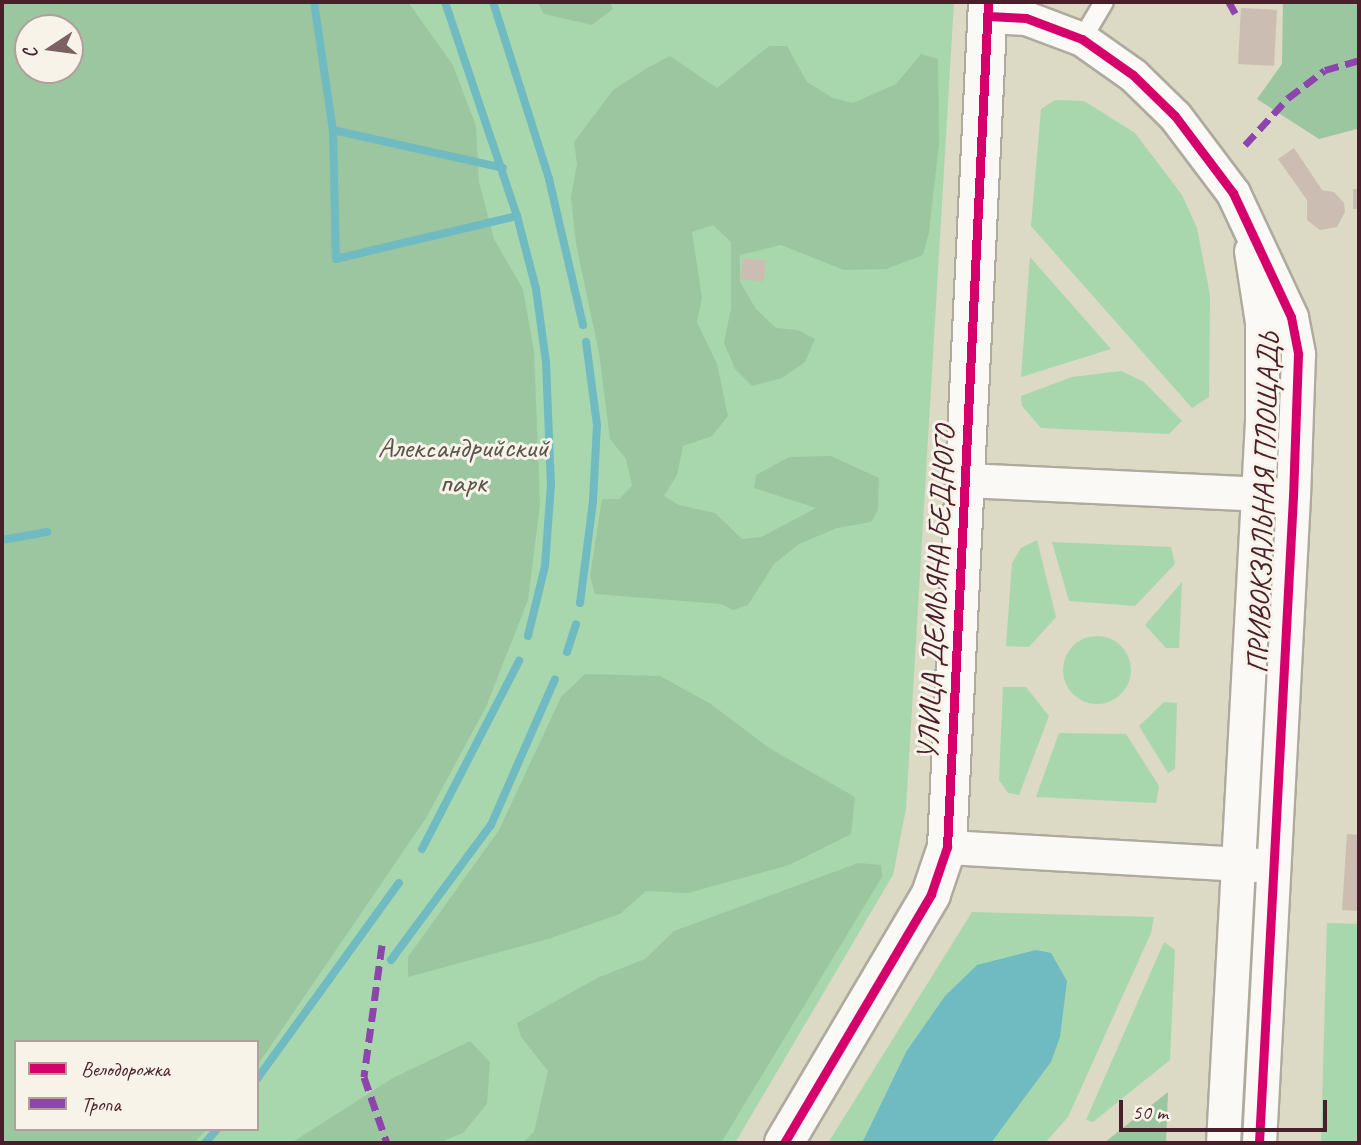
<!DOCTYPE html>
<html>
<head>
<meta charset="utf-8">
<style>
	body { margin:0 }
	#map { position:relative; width:1361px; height:1145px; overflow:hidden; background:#dcd9c4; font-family:Caveat,sans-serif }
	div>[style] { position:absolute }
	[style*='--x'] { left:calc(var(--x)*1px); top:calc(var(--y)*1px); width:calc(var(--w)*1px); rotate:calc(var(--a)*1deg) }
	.green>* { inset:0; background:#a9d7ad }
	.round { border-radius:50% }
	.forest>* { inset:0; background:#9cc6a0 }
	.water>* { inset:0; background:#70bac2 }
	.stream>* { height:8px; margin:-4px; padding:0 4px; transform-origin:4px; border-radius:4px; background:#70bac2 }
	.building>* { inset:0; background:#cbbdb1; transform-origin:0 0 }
	.roads { filter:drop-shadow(2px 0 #b0aa9e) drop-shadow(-2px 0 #b0aa9e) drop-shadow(0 2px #b0aa9e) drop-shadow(0 -2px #b0aa9e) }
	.service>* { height:18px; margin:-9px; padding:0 9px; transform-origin:9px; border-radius:9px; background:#faf9f6 }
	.minor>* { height:33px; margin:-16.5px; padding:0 16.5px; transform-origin:16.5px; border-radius:16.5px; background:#faf9f6 }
	.tertiary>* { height:38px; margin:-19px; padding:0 19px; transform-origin:19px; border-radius:19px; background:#faf9f6 }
	.quiet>* { height:7px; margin-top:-3.5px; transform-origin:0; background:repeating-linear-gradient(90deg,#8e44ad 0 14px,transparent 0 21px) }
	.cycleway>* { height:9px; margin:-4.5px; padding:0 4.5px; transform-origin:4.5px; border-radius:4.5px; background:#d6006c }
	span { translate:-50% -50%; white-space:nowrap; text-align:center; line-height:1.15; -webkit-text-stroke:6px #f7f3e8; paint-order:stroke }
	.park-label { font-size:30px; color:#5a564c }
	.street-label { font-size:30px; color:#4a1f2b }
	.frame { position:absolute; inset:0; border:4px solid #4a1f2b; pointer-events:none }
	.legend { position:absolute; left:14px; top:1040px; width:245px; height:91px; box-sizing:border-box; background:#f7f3e8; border:2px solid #b29e9c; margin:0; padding:9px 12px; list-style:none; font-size:21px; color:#4a1f2b }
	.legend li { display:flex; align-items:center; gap:14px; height:35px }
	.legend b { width:35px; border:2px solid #b29e9c }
	.north { position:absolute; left:14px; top:14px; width:70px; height:70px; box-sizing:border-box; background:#f7f3e8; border:2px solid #b29e9c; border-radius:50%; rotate:257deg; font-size:19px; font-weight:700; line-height:28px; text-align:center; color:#4a1f2b }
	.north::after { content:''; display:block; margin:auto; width:24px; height:32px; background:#7d6061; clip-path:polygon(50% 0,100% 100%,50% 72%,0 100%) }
	.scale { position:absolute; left:1119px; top:1100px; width:208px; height:32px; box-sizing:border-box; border:4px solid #4a1f2b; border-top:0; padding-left:9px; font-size:21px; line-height:24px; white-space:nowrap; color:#4a1f2b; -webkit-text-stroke:5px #f7f3e8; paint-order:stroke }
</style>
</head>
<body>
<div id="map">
	<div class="green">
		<div style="clip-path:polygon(evenodd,2px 2px,954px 2px,906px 809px,893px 875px,735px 1143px,2px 1143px,2px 2px,28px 28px,70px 28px,70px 70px,28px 70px,28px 28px,2px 2px,16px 1042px,257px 1042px,257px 1129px,16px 1129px,16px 1042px)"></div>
		<div style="clip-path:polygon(1055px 100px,1084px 101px,1135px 133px,1182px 195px,1197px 228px,1210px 295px,1209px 397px,1192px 408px,1031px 226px,1041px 109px)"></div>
		<div style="clip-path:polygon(1030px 257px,1111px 349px,1021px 377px)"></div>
		<div style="clip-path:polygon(1121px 371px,1144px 382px,1182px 421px,1169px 434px,1041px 428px,1022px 406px,1021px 396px,1072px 377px)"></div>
		<div style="clip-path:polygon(1037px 540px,1056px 617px,1029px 647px,1006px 646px,1012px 563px,1021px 548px)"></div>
		<div style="clip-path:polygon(1052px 542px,1171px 547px,1175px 564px,1135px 606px,1069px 601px)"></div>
		<div style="clip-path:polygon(1182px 582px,1179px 648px,1166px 648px,1145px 625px)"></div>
		<div class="round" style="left:1063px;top:636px;width:68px;height:68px"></div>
		<div style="clip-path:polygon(1003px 687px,1026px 687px,1049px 716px,1019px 795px,1008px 793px,999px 780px)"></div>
		<div style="clip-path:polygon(1164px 702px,1177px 703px,1175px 769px,1168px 773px,1139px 726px)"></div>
		<div style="clip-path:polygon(1059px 733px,1126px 734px,1159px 786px,1156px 803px,1036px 797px)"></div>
		<div style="clip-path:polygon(972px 912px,1154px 917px,1151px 933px,1068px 1117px,1045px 1143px,991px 1143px,1051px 1062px,906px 1052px,862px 1143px,828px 1143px)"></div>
		<div style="clip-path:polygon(1327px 923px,1359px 924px,1359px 1143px,1321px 1143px)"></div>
		<div style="clip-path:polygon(1164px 942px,1175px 950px,1170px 1060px,1093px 1122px,1086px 1120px)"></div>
	</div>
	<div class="forest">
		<div style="clip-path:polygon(evenodd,2px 2px,408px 2px,453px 65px,476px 126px,479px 182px,494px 239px,523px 289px,534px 351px,540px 505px,528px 600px,486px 707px,426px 818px,257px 1066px,257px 1042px,16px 1042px,16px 1129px,207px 1129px,194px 1143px,2px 1143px,2px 2px,28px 28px,70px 28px,70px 70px,28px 70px,28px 28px)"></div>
		<div style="clip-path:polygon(537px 2px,610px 2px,613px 9px,592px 25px,544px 14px)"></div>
		<div style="clip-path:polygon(1283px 2px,1359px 2px,1357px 129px,1319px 139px,1257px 99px,1282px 64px)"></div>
		<div style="clip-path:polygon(769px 46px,787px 46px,807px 82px,833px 98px,853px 103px,896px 84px,921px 54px,938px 59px,939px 144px,929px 232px,923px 255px,886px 269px,844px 270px,781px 245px,740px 255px,740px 282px,756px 309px,776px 328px,798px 330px,815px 339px,805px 362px,782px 378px,752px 386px,735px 369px,724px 343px,731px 308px,731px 242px,713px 225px,692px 232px,702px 298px,697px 322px,717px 364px,728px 416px,712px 436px,683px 446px,677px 475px,664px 496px,679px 505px,715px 513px,742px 539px,761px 537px,816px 508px,754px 488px,756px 475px,789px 457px,831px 456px,879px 478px,878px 510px,871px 522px,837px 528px,799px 544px,774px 564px,748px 605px,733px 610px,721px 604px,595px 594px,590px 576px,602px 499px,619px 499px,632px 486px,626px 459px,610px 439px,599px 353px,576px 244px,571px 197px,577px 164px,574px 142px,613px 90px,649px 67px,670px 56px,717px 88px)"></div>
		<div style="clip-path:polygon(585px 674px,660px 676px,711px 704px,769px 748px,855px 797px,851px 834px,789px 865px,688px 893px,646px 891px,620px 914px,548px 939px,408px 977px,408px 957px,499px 830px,561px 697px)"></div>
		<div style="clip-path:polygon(858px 863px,881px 865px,882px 877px,721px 1143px,522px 1143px,534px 1132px,548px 1071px,521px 1037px,517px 1023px,597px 978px,645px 959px,674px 931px)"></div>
		<div style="clip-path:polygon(470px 1041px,490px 1062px,487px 1104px,463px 1133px,438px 1143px,291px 1143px,393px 1078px)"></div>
		<div style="clip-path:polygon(1168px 1092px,1166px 1143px,1104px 1143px)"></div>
	</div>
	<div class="water">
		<div style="clip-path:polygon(1036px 950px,1051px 953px,1067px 981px,1060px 1037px,1051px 1062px,991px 1143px,862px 1143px,906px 1052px,945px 996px,977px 965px)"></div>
	</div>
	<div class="stream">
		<div style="--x:314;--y:2;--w:129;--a:81.6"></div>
		<div style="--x:333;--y:130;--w:129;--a:88.7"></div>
		<div style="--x:336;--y:259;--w:186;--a:-13.4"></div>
		<div style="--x:445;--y:2;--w:226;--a:71.4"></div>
		<div style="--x:517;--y:216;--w:75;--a:75.4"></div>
		<div style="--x:536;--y:289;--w:74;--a:82.2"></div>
		<div style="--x:546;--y:362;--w:122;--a:87.7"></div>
		<div style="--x:551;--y:484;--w:82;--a:94.2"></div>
		<div style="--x:545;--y:566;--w:72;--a:103.7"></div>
		<div style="--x:493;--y:2;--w:186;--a:72.4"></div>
		<div style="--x:549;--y:179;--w:150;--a:76.9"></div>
		<div style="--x:333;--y:130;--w:174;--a:12.6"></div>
		<div style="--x:2;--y:540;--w:46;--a:-10.1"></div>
		<div style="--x:580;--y:603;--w:103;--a:-82.7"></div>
		<div style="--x:593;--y:501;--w:76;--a:-87"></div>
		<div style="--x:597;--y:425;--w:84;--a:-97.5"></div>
		<div style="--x:567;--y:652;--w:29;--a:-72"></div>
		<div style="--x:422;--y:849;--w:212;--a:-62.7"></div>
		<div style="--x:391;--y:960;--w:168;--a:-53.5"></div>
		<div style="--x:491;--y:825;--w:159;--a:-66.3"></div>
		<div style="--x:257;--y:1079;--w:242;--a:-54.1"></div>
		<div style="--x:205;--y:1143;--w:18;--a:-49"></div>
	</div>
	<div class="building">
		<div style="left:1241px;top:8px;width:36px;height:56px;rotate:3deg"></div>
		<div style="clip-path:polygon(1294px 148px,1322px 190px,1334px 192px,1344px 203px,1345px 212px,1337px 227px,1320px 230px,1307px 220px,1307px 200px,1278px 159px)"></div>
		<div style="left:1353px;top:189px;width:6px;height:20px"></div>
		<div style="left:743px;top:258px;width:23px;height:21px;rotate:7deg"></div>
		<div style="clip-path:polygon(1347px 834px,1359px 835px,1359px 911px,1342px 910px)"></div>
	</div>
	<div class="roads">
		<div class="service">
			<div style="--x:1082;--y:39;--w:43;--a:-59.3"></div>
		</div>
		<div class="minor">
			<div style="--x:988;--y:16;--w:38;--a:3"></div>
			<div style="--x:1026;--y:18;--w:60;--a:20.6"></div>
			<div style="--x:1082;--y:39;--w:62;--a:35.2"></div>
			<div style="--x:1133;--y:75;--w:59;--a:44.3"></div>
			<div style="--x:1175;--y:116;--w:96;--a:53"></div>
			<div style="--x:1233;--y:193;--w:137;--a:64.9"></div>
			<div style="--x:1291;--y:317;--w:38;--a:79"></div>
			<div style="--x:1298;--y:354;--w:142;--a:92"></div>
			<div style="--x:1293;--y:496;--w:648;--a:93.01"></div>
			<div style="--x:966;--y:480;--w:314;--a:2.7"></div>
			<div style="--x:947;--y:847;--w:313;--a:3.3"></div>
			<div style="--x:1223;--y:1143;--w:723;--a:-86.91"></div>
			<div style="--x:1262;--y:421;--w:99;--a:-90"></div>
			<div style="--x:1262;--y:322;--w:72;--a:-98.8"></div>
		</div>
		<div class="tertiary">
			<div style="--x:784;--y:1143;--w:289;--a:-59.4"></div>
			<div style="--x:931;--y:894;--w:50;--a:-71.2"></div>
			<div style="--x:947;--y:847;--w:846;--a:-87.22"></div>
		</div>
	</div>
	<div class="quiet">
		<div style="--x:1229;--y:2;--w:13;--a:61"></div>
		<div style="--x:1245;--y:145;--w:64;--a:-47.5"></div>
		<div style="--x:1288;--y:98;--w:46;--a:-37.1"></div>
		<div style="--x:1325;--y:70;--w:35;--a:-16"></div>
		<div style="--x:382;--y:945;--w:133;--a:97.8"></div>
		<div style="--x:364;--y:1077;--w:70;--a:70.8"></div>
	</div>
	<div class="cycleway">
		<div style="--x:988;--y:16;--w:38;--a:3"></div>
		<div style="--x:1026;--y:18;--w:60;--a:20.6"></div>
		<div style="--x:1082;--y:39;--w:62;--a:35.2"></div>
		<div style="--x:1133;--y:75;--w:59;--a:44.3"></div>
		<div style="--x:1175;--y:116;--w:96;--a:53"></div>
		<div style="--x:1233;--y:193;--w:137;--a:64.9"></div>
		<div style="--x:1291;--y:317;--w:38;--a:79"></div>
		<div style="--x:1298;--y:354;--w:142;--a:92"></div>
		<div style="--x:1293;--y:496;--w:648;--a:93.01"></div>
		<div style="--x:784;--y:1143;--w:289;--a:-59.4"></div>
		<div style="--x:931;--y:894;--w:50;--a:-71.2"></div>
		<div style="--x:947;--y:847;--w:846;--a:-87.22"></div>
	</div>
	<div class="park-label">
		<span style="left:463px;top:464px">Александрийский<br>парк</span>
	</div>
	<div class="street-label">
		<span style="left:1263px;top:503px;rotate:-88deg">ПРИВОКЗАЛЬНАЯ ПЛОЩАДЬ</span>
		<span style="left:936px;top:593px;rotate:-87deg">УЛИЦА ДЕМЬЯНА БЕДНОГО</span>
	</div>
	<div class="frame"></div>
	<ul class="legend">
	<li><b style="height:9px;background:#d6006c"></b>Велодорожка</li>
	<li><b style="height:9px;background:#8e44ad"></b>Тропа</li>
	</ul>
	<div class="north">С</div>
	<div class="scale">50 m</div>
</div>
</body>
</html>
